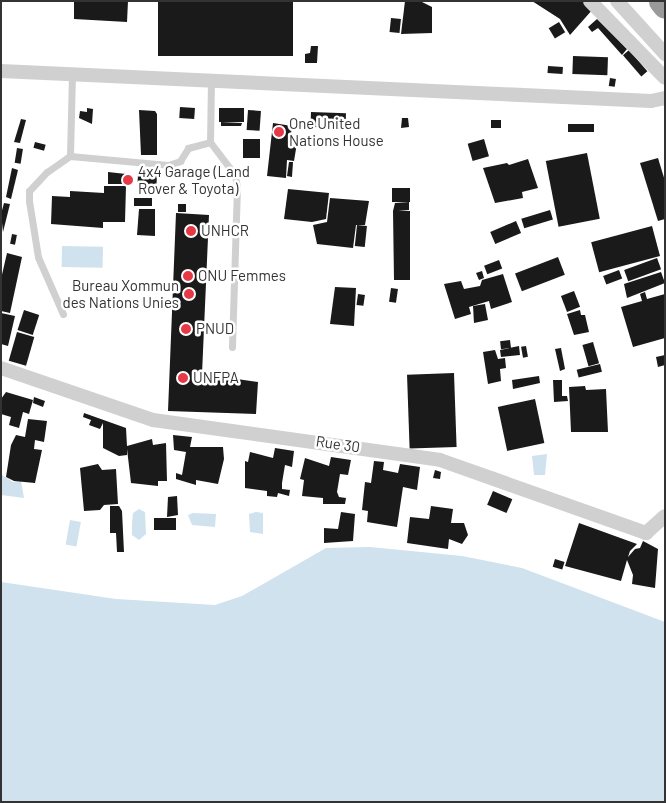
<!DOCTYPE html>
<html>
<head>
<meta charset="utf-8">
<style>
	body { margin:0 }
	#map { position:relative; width:666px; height:803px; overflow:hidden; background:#fff; font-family:Barlow,sans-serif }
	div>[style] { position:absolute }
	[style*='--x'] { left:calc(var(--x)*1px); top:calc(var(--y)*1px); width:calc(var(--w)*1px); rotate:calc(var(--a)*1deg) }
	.water>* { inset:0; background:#cfe2ee; transform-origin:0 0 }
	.building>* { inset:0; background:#1a1a1a; transform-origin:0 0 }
	.lane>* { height:7px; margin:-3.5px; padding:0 3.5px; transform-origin:3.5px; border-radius:3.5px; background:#d0d0d0 }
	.street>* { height:14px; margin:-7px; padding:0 7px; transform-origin:7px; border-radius:7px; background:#d0d0d0 }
	.highway>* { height:25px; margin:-12.5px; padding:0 12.5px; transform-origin:12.5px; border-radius:12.5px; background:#9a9a9a }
	.dots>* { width:14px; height:14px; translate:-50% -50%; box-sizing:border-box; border:2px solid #fff; border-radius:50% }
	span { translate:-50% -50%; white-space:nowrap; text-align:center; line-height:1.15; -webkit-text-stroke:5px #fff; paint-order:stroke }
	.poi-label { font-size:15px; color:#333 }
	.left { translate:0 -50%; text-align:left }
	.right { translate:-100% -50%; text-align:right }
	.street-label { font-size:15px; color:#333 }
	.frame { position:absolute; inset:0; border:2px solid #333; pointer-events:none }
</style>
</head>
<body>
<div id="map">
	<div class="water">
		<div style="left:62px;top:246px;width:41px;height:21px;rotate:1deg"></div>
		<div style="clip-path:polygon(547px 454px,545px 475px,534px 475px,532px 456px)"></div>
		<div style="clip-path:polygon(2px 475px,13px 482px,21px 481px,24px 498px,1px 495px)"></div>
		<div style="clip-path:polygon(139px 509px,145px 512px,146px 534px,139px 540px,132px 535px,132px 523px,133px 513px)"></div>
		<div style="clip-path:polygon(256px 512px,263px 513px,263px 534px,250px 532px,249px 514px)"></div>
		<div style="clip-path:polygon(193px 513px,216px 514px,215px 527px,192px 525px,188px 515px)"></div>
		<div style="left:70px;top:520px;width:11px;height:25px;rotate:10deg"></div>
		<div style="clip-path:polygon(370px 547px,462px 556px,522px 568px,665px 622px,665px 802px,1px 802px,1px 582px,116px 599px,215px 605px,242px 596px,326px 548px)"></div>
	</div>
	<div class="building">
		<div style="clip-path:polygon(74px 1px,128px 1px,127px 22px,74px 19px)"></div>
		<div style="left:158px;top:1px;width:135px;height:55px"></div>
		<div style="clip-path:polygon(405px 1px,422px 2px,432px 7px,432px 33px,401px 34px)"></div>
		<div style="clip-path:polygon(532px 1px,587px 1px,593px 9px,570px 35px,560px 19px)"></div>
		<div style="left:391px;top:18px;width:10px;height:14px;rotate:6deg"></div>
		<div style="clip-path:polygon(597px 19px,627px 49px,622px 55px,598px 28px,592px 32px,588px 27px)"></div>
		<div style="left:559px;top:22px;width:12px;height:12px;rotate:59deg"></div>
		<div style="clip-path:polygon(311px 46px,318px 46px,317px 63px,305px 63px,305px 54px,310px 53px)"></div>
		<div style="left:629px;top:50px;width:28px;height:8px;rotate:49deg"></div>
		<div style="left:573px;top:56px;width:35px;height:18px;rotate:2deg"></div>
		<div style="left:548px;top:66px;width:15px;height:7px;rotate:4deg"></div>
		<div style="left:610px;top:78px;width:6px;height:8px;rotate:9deg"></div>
		<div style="left:180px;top:107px;width:15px;height:11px;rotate:4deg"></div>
		<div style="clip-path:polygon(87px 108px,93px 109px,92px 124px,79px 118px,80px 111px,87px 112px)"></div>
		<div style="left:219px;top:108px;width:25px;height:14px"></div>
		<div style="clip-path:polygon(139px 110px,155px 111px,157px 114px,157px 155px,141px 155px)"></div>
		<div style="left:248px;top:110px;width:13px;height:20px;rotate:4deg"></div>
		<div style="left:311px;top:112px;width:35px;height:15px;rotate:2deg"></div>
		<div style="clip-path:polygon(402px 118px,408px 118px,409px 127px,401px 128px)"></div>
		<div style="clip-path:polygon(21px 119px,26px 120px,20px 143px,14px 142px)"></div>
		<div style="left:491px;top:120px;width:10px;height:8px"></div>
		<div style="clip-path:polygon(221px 122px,242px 123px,241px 126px,221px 126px)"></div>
		<div style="clip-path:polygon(273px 123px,292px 126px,290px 142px,297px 143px,294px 161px,287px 160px,286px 178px,267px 176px)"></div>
		<div style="left:568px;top:124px;width:26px;height:8px"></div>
		<div style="left:243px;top:139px;width:17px;height:19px"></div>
		<div style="left:484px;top:139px;width:18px;height:17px;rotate:74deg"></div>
		<div style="left:35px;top:142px;width:11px;height:6px;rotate:15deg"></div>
		<div style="left:17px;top:148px;width:6px;height:15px;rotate:9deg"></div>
		<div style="left:587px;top:153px;width:67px;height:42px;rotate:79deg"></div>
		<div style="clip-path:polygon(658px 158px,665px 181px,665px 219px,658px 221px,640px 163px)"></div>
		<div style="clip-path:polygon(528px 159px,538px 188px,522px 192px,523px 198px,495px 203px,483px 168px,507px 163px,509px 165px)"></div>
		<div style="clip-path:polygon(289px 162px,293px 162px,292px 177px,287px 176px)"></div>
		<div style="clip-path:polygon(12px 168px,18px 170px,11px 199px,6px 197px)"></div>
		<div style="clip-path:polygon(108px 172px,126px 174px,126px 184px,108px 184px)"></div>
		<div style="left:138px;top:174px;width:19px;height:11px;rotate:3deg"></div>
		<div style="clip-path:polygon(104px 186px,126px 186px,125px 222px,103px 222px,103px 228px,51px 224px,52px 196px,70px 197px,70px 191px,104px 193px)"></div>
		<div style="left:138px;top:188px;width:14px;height:6px"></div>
		<div style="left:410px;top:188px;width:14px;height:18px;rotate:90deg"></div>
		<div style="clip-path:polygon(288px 189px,329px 193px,326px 219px,312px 222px,284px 219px)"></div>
		<div style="left:134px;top:198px;width:18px;height:8px"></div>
		<div style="clip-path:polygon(330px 198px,369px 201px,365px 225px,356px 225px,353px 248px,317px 244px,313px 225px,327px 222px)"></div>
		<div style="clip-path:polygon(409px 202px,409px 210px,398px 211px,410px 211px,410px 280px,394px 280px,393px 211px,395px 203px)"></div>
		<div style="clip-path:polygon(4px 203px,10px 204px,3px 232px,1px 214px)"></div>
		<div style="left:178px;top:204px;width:8px;height:8px"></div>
		<div style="clip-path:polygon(139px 209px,155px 209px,155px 236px,137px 235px)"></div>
		<div style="left:550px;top:210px;width:10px;height:30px;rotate:73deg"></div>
		<div style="clip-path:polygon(176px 213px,209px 215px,202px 374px,258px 382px,256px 414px,168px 411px)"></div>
		<div style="left:516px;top:221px;width:13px;height:28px;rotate:67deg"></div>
		<div style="left:357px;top:225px;width:10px;height:21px;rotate:6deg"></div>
		<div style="left:652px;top:226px;width:31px;height:63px;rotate:75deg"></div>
		<div style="left:12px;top:234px;width:5px;height:10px;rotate:11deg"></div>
		<div style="clip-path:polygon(7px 253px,22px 257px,10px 313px,1px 311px,1px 279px)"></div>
		<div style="left:558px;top:257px;width:19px;height:46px;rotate:69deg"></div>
		<div style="left:657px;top:258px;width:12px;height:35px;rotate:70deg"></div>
		<div style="left:499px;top:260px;width:9px;height:16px;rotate:69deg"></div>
		<div style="left:619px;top:270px;width:9px;height:17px;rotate:69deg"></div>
		<div style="clip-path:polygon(482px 271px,484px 278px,479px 280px,476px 273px)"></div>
		<div style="clip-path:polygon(661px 272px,665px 283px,627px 298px,624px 284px)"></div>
		<div style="clip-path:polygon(503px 274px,512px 302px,491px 309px,489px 301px,469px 307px,471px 314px,455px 319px,444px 284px,461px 281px,464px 289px,480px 286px,482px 280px)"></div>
		<div style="clip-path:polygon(335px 287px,356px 288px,354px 326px,330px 324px)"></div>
		<div style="left:391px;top:288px;width:7px;height:14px;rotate:8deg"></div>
		<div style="left:574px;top:291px;width:17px;height:14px;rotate:69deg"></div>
		<div style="clip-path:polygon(645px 292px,647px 299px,665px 294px,665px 338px,633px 347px,621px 307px,642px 301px,640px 294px)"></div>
		<div style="left:358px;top:294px;width:7px;height:11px;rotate:8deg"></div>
		<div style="clip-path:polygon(485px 304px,488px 320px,474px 323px,473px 306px)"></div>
		<div style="left:24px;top:310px;width:16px;height:21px;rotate:18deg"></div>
		<div style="clip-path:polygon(580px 310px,581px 315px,585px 315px,589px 332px,574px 335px,567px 314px)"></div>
		<div style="clip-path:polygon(1px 313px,15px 316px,8px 346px,1px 344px)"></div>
		<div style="left:17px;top:332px;width:18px;height:30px;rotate:16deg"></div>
		<div style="left:510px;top:340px;width:8px;height:10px;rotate:83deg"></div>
		<div style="left:593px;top:342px;width:22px;height:11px;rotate:74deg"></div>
		<div style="clip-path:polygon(519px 346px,520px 355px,501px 357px,500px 350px)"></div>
		<div style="left:526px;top:346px;width:11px;height:5px;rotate:80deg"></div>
		<div style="clip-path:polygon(561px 348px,565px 369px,560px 371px,555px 349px)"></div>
		<div style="clip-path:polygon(495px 350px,498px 359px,505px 358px,506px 368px,500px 369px,501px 381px,488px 384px,483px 352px)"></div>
		<div style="clip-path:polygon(665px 355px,665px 365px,658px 367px,656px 357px)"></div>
		<div style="left:600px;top:364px;width:8px;height:24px;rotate:76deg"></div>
		<div style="left:454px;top:373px;width:74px;height:47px;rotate:88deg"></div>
		<div style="clip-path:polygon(539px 376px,540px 383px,513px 389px,512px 380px)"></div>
		<div style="clip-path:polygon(553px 380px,562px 380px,562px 396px,567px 396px,568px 401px,554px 402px)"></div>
		<div style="clip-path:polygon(585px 386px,586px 390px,606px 389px,608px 432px,571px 432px,569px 387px)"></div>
		<div style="clip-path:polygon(6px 392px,33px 400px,29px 414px,23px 412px,19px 428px,9px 425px,11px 417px,1px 414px,1px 399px)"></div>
		<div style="clip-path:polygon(34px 397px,45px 401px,43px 407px,33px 403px)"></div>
		<div style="left:535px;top:399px;width:45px;height:38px;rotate:78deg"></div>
		<div style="clip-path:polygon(84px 413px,126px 428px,127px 446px,152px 439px,153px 445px,166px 443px,167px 481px,158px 481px,158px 486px,131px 483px,127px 449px,127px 455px,119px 456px,103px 448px,103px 423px,100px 429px,89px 425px,91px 420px,83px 417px)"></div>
		<div style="clip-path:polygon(28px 419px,47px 421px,44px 442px,35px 440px,34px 449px,42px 450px,35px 483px,14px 481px,6px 477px,11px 445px,16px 435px,25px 437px)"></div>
		<div style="clip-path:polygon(173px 435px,192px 437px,190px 447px,223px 447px,224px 459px,218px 484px,196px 480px,196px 485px,176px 479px,176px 473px,182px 475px,186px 452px,174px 450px)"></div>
		<div style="clip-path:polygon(275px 448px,294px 451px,292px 467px,285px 465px,282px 483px,282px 489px,290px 490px,289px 496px,278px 493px,277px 497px,267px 496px,267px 491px,245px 488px,245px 461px,248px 462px,250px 452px,273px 458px)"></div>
		<div style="clip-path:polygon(331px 457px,351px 460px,348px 475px,340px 474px,337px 492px,339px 497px,346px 498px,345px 504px,323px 504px,323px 498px,302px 496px,304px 480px,300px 479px,305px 458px,329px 466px)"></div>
		<div style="clip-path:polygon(374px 461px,384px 462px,383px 470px,398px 473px,400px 464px,420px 467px,417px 490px,403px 487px,397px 527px,367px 522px,368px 511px,362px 510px,365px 482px,371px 483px)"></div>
		<div style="clip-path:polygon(98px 464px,102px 470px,116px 469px,118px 504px,104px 505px,100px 510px,84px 511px,80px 468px)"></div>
		<div style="clip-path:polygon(435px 470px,441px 472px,440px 479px,433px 478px)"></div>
		<div style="left:493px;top:491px;width:21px;height:15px;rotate:23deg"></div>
		<div style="clip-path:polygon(177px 496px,178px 515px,167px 517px,168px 497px)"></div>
		<div style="clip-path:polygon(110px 506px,119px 506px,122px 511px,124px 552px,117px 552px,116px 533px,110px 533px)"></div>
		<div style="clip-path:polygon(431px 506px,453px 509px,451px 523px,464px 523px,468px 535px,462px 544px,449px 539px,448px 549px,407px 543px,410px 517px,429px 519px)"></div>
		<div style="clip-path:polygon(341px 512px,355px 514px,353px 541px,324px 543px,324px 528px,338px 529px)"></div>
		<div style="left:154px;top:518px;width:22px;height:12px"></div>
		<div style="clip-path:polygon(579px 523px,637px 544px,630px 551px,628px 557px,635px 549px,640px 548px,643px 541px,658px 549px,655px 588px,632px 584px,633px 575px,627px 560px,621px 581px,565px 566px)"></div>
		<div style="left:555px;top:559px;width:10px;height:8px;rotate:17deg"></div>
	</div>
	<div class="lane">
		<div style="--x:211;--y:80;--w:62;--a:90.9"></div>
		<div style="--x:210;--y:142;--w:41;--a:52.9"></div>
		<div style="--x:235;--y:175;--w:12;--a:81"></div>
		<div style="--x:237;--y:187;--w:160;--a:91.8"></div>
		<div style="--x:70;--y:156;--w:98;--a:5.2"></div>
		<div style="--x:168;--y:165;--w:13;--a:-18"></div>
		<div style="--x:180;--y:161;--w:15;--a:-58"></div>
		<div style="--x:188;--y:148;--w:23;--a:-15"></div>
		<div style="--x:63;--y:314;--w:62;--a:-113.7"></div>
		<div style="--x:38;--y:257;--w:57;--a:-99.1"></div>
		<div style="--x:29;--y:201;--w:10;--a:-90"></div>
		<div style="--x:29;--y:191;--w:26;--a:-47"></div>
		<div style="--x:47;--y:172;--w:28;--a:-35"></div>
		<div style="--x:70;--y:156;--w:82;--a:-88.6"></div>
	</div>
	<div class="street">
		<div style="--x:590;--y:1;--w:107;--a:45.8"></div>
		<div style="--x:617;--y:1;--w:72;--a:47.8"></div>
		<div style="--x:1;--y:71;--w:651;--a:2.64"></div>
		<div style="--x:651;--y:101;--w:14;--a:-12"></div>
		<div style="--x:1;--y:368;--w:161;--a:18.9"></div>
		<div style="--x:153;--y:420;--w:290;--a:7.9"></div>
		<div style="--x:440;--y:460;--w:219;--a:19.5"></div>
		<div style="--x:646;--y:533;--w:25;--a:-42"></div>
	</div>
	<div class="highway">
		<div style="--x:661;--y:1;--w:6;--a:51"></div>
	</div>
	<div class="dots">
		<div style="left:279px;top:132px;background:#e63946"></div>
		<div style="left:128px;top:180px;background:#e63946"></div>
		<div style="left:191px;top:231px;background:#e63946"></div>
		<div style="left:188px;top:276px;background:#e63946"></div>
		<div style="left:189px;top:294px;background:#e63946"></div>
		<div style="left:186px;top:329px;background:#e63946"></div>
		<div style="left:183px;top:378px;background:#e63946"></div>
	</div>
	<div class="poi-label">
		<span class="left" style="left:289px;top:132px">One United<br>Nations House</span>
		<span class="left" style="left:138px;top:180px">4x4 Garage (Land<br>Rover &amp; Toyota)</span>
		<span class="left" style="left:201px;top:231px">UNHCR</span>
		<span class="left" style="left:198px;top:276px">ONU Femmes</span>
		<span class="right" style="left:179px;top:294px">Bureau Xommun<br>des Nations Unies</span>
		<span class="left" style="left:196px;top:329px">PNUD</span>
		<span class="left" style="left:193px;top:378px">UNFPA</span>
	</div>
	<div class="street-label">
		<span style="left:338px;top:444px;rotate:8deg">Rue 30</span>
	</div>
	<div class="frame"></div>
</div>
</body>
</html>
